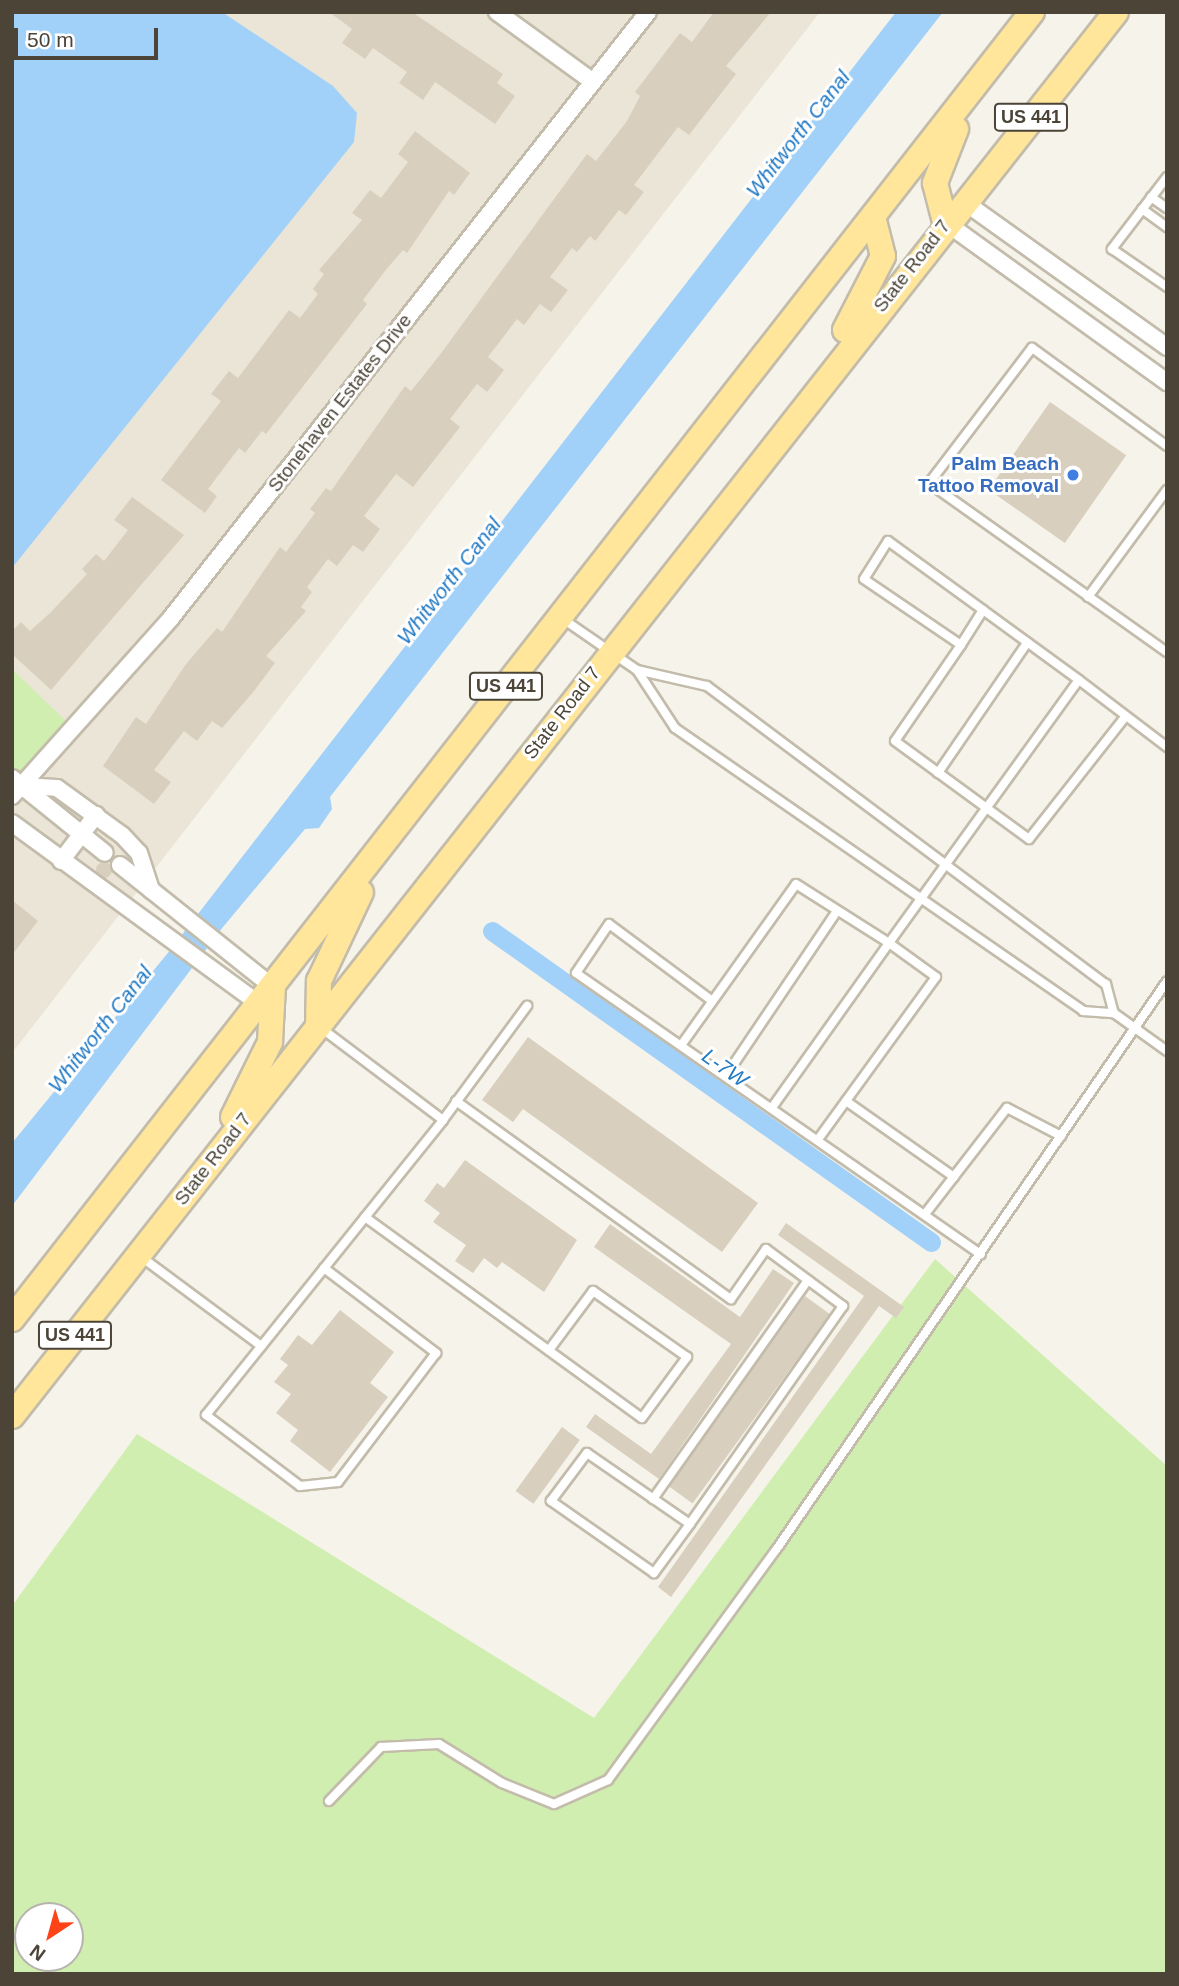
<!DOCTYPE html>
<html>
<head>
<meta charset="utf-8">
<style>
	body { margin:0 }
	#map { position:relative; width:1179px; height:1986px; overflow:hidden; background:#f6f3ea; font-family:Helvetica,sans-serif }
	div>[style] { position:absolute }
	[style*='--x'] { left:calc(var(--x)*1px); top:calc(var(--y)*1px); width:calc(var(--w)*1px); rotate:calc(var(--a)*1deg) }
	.residential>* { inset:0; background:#ebe5d7 }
	.green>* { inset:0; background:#cfeeaf }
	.water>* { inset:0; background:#a1d1f8 }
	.canal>* { height:19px; margin:-9.5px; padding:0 9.5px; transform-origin:9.5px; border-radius:9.5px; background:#a1d1f8 }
	.building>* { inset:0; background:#d9cfbe; transform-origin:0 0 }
	.round { border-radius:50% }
	.roads { filter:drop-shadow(2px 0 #c3bcab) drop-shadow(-2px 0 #c3bcab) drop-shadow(0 2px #c3bcab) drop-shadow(0 -2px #c3bcab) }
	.service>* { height:8px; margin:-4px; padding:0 4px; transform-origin:4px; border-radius:4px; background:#fff }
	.minor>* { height:16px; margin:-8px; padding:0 8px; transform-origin:8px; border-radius:8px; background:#fff }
	.primary>* { height:24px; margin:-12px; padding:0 12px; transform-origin:12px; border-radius:12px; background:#ffe69a }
	.dots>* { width:19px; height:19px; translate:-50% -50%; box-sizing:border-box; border:4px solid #fff; border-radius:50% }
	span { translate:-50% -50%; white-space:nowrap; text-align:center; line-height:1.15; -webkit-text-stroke:6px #fff; paint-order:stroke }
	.shield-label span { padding:2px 5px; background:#fff; border:2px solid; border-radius:5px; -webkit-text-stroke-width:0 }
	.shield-label { font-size:18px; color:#4b4437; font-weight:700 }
	.street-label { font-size:19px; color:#4b4437 }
	.shop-label { font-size:19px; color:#366cbe; font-weight:700 }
	.right { translate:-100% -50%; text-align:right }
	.water-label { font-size:21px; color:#237ac4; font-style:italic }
	.frame { position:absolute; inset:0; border:14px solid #4b4437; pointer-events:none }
	.north { position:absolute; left:14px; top:1902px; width:70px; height:70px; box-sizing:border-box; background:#fff; border:2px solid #b7b4af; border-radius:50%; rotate:216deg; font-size:19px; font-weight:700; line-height:28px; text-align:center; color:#4b4437 }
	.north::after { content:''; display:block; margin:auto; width:24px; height:32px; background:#ff4318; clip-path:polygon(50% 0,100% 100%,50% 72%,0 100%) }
	.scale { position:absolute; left:14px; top:28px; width:144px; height:32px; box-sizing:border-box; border:4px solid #4b4437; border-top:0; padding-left:9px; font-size:21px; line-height:24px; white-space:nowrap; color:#4b4437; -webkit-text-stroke:5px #fff; paint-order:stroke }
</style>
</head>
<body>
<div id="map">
	<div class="residential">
		<div style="clip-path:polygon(12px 12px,820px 12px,12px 1053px)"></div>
	</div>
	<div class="green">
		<div style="clip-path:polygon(12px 669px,73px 728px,12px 796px)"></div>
		<div style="clip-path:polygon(evenodd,935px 1259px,1167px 1466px,1167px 1974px,12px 1974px,12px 1606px,137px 1434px,594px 1718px,935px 1259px,28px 1916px,70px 1916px,70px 1958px,28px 1958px,28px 1916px)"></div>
	</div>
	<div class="water">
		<div style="clip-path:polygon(12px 12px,222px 12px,333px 86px,357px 113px,354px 142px,12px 568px)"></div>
		<div style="clip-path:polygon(896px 12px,943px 12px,330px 797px,332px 809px,319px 828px,305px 829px,223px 927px,12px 1206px,12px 1143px,167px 954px)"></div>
	</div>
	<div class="canal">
		<div style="--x:492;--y:931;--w:538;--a:35.31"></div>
	</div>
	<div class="building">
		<div style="clip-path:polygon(329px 12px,412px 12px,503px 74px,497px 83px,515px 96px,495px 124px,435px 82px,423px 100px,399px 83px,407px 72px,373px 48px,365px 59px,342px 43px,352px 29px)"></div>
		<div style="clip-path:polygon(714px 12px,771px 12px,726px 66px,736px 74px,689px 135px,678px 127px,634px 185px,644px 192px,626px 215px,619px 210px,595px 241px,590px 236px,577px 252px,572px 248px,550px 277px,568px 290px,551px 312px,540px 304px,524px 325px,517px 319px,488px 357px,504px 370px,487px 392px,477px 384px,450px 419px,460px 427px,413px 487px,396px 474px,364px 516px,380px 529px,363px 552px,353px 545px,337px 566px,328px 559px,307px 587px,312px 592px,301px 607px,306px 611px,266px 656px,275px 663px,254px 691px,222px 728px,212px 721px,197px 741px,184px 731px,154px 770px,171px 782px,154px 804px,103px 766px,136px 717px,146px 724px,186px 664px,217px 628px,222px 632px,280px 547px,286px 552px,315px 513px,310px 509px,326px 488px,331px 491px,405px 386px,411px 391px,439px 356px,587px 154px,596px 161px,627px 121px,640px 96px,635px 92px,680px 33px,692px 42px)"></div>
		<div style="clip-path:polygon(415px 131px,470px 173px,454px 195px,449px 191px,407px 253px,403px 250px,385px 271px,363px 300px,367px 304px,266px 434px,262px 431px,245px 453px,239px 448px,208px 489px,217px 496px,205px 513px,161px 480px,221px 401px,211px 394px,229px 371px,238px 378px,289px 310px,300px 318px,318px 294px,313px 289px,324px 274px,319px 270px,362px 220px,352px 213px,370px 190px,381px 198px,408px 162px,398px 154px)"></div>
		<div style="left:1050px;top:402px;width:93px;height:107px;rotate:35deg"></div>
		<div style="clip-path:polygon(132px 497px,184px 535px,51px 690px,12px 654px,12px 631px,21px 622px,30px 631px,50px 613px,87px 574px,82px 569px,96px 554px,104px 561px,128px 530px,114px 520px)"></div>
		<div class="round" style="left:96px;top:862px;width:16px;height:16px"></div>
		<div style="clip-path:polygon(12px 900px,38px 921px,12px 955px)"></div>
		<div style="clip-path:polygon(528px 1037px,758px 1203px,722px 1252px,523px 1109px,513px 1122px,482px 1100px)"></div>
		<div style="clip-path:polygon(465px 1160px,577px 1240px,544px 1292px,502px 1262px,497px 1268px,484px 1258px,473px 1273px,455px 1261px,466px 1245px,433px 1222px,440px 1213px,424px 1201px,437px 1183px,444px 1188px)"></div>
		<div style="clip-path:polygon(786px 1223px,904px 1307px,896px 1318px,879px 1306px,671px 1597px,658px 1587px,864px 1296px,778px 1235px)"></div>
		<div style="clip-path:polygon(610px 1224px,740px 1317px,773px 1269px,794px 1283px,659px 1479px,586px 1427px,595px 1414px,651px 1454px,731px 1344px,594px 1247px)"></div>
		<div style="left:805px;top:1296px;width:31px;height:234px;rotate:36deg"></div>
		<div style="clip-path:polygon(340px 1310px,394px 1352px,370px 1383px,388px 1397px,330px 1472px,290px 1441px,298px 1430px,276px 1413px,291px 1394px,274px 1382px,288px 1365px,280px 1359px,298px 1335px,312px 1345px)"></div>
		<div style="left:562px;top:1427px;width:22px;height:79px;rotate:36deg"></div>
	</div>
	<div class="roads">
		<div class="service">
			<div style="--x:1167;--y:177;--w:91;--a:127.4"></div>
			<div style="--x:1112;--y:249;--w:67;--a:34.6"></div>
			<div style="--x:1151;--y:197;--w:19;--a:35"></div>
			<div style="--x:1142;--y:209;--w:31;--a:36"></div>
			<div style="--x:1167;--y:446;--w:167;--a:-144"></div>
			<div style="--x:1032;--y:348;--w:170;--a:127.3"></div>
			<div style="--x:929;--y:483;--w:292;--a:35.4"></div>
			<div style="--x:1088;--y:597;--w:133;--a:-53.6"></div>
			<div style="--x:563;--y:619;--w:90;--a:34.6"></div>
			<div style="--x:637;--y:670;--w:72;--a:12.9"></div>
			<div style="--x:707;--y:686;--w:498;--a:36.8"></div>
			<div style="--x:1106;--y:984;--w:30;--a:75"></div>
			<div style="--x:961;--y:645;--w:117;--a:-145.8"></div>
			<div style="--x:864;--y:579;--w:45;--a:-57.7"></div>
			<div style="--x:888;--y:541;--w:117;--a:36"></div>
			<div style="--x:983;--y:610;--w:41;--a:122.2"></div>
			<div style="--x:961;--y:645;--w:116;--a:124.5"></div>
			<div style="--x:895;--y:741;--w:166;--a:36.2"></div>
			<div style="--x:1029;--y:839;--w:155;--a:-51.8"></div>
			<div style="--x:637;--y:670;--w:69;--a:56.8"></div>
			<div style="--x:675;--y:728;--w:497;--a:34.7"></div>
			<div style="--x:1083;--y:1011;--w:31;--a:4"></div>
			<div style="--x:1114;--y:1013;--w:65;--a:35.6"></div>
			<div style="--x:1079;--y:680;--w:111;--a:37.3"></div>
			<div style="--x:938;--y:773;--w:158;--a:-55.6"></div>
			<div style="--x:711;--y:1000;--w:127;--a:-143.3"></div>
			<div style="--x:609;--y:924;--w:59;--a:124"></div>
			<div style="--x:576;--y:973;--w:493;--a:34.8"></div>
			<div style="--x:321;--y:1028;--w:153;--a:37"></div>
			<div style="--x:443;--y:1120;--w:142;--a:-53.6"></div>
			<div style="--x:682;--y:1044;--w:196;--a:-54.5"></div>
			<div style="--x:796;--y:884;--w:110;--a:32.4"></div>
			<div style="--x:889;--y:943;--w:200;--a:125.4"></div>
			<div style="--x:727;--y:1074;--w:197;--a:-56"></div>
			<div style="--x:456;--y:1101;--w:339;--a:35.8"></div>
			<div style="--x:731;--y:1299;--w:61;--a:-55"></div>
			<div style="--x:766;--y:1249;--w:96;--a:36.5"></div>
			<div style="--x:843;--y:1306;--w:266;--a:125.1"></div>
			<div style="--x:690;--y:1524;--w:61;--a:126.3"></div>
			<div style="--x:654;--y:1573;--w:126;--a:-145"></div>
			<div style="--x:551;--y:1501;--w:60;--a:-53.1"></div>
			<div style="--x:587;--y:1453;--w:125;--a:34.6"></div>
			<div style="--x:846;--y:1101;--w:132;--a:35.1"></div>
			<div style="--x:819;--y:1138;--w:199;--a:-54"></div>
			<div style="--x:936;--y:977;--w:58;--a:-144.1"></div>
			<div style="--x:889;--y:943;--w:324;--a:-54.2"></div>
			<div style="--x:1079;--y:680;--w:119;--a:-143.9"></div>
			<div style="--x:925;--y:1214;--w:134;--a:-52.3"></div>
			<div style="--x:1007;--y:1108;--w:61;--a:27.4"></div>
			<div style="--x:365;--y:1217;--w:342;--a:36"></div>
			<div style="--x:642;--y:1418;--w:76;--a:-53.6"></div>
			<div style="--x:687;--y:1357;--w:115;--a:-144.9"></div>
			<div style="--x:593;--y:1291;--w:74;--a:126.7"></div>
			<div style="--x:140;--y:1256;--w:151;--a:36.6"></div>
			<div style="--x:324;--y:1268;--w:141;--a:37.2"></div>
			<div style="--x:436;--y:1353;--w:162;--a:127.2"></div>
			<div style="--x:338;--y:1482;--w:38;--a:174"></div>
			<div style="--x:300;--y:1486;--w:118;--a:-142.9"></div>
			<div style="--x:206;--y:1415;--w:378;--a:-51.2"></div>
			<div style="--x:653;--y:1499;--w:268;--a:-54.7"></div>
			<div style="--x:329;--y:1801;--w:75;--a:-46.1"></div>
			<div style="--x:381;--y:1747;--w:58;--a:-3"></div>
			<div style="--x:439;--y:1744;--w:74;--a:31.8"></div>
			<div style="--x:502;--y:1783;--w:56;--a:22"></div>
			<div style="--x:554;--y:1804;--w:59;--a:-24"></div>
			<div style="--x:608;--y:1780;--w:285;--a:-53.9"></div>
			<div style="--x:776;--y:1550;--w:690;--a:-55.5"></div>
		</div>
		<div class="minor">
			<div style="--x:497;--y:12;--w:117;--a:36"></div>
			<div style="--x:963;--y:201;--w:251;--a:35.6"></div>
			<div style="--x:945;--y:222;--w:274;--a:35.8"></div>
			<div style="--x:12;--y:778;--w:119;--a:38.9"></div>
			<div style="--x:21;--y:786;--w:36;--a:3"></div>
			<div style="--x:57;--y:788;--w:80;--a:35.9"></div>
			<div style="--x:122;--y:835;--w:25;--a:47"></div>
			<div style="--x:139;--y:853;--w:39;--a:72"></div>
			<div style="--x:12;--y:796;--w:239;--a:-48.2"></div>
			<div style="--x:171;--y:618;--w:771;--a:-51.79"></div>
			<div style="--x:12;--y:823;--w:306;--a:36.2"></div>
			<div style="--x:61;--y:861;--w:58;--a:-52.7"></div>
			<div style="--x:120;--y:865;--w:196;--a:38.6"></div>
		</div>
		<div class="primary">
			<div style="--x:945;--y:222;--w:40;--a:-104.4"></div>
			<div style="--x:935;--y:183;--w:58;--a:-68.7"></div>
			<div style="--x:845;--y:330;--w:83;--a:-62.8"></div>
			<div style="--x:883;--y:256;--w:40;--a:-104.4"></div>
			<div style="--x:318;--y:1027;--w:46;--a:-88.8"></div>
			<div style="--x:319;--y:981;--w:98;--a:-64.7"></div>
			<div style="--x:233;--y:1117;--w:84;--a:-63.7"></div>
			<div style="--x:270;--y:1042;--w:55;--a:-86.9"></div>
			<div style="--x:12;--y:1319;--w:1658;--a:-52.03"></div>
			<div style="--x:12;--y:1416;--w:1786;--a:-51.82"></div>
		</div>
	</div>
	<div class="dots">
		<div style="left:1073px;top:475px;background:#3f7fe0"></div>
	</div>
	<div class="shield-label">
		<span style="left:1031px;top:117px">US 441</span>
		<span style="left:506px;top:686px">US 441</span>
		<span style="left:75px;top:1335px">US 441</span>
	</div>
	<div class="street-label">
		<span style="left:912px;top:266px;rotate:-52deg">State Road 7</span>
		<span style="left:340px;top:403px;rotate:-52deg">Stonehaven Estates Drive</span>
		<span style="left:562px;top:713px;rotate:-52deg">State Road 7</span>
		<span style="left:213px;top:1159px;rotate:-52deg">State Road 7</span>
	</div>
	<div class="shop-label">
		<span class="right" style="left:1059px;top:475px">Palm Beach<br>Tattoo Removal</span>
	</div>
	<div class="water-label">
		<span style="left:798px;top:134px;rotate:-52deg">Whitworth Canal</span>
		<span style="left:449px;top:581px;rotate:-52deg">Whitworth Canal</span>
		<span style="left:100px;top:1029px;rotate:-52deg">Whitworth Canal</span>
		<span style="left:725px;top:1068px;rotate:35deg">L-7W</span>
	</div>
	<div class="frame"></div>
	<div class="north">N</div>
	<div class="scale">50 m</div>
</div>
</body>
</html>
